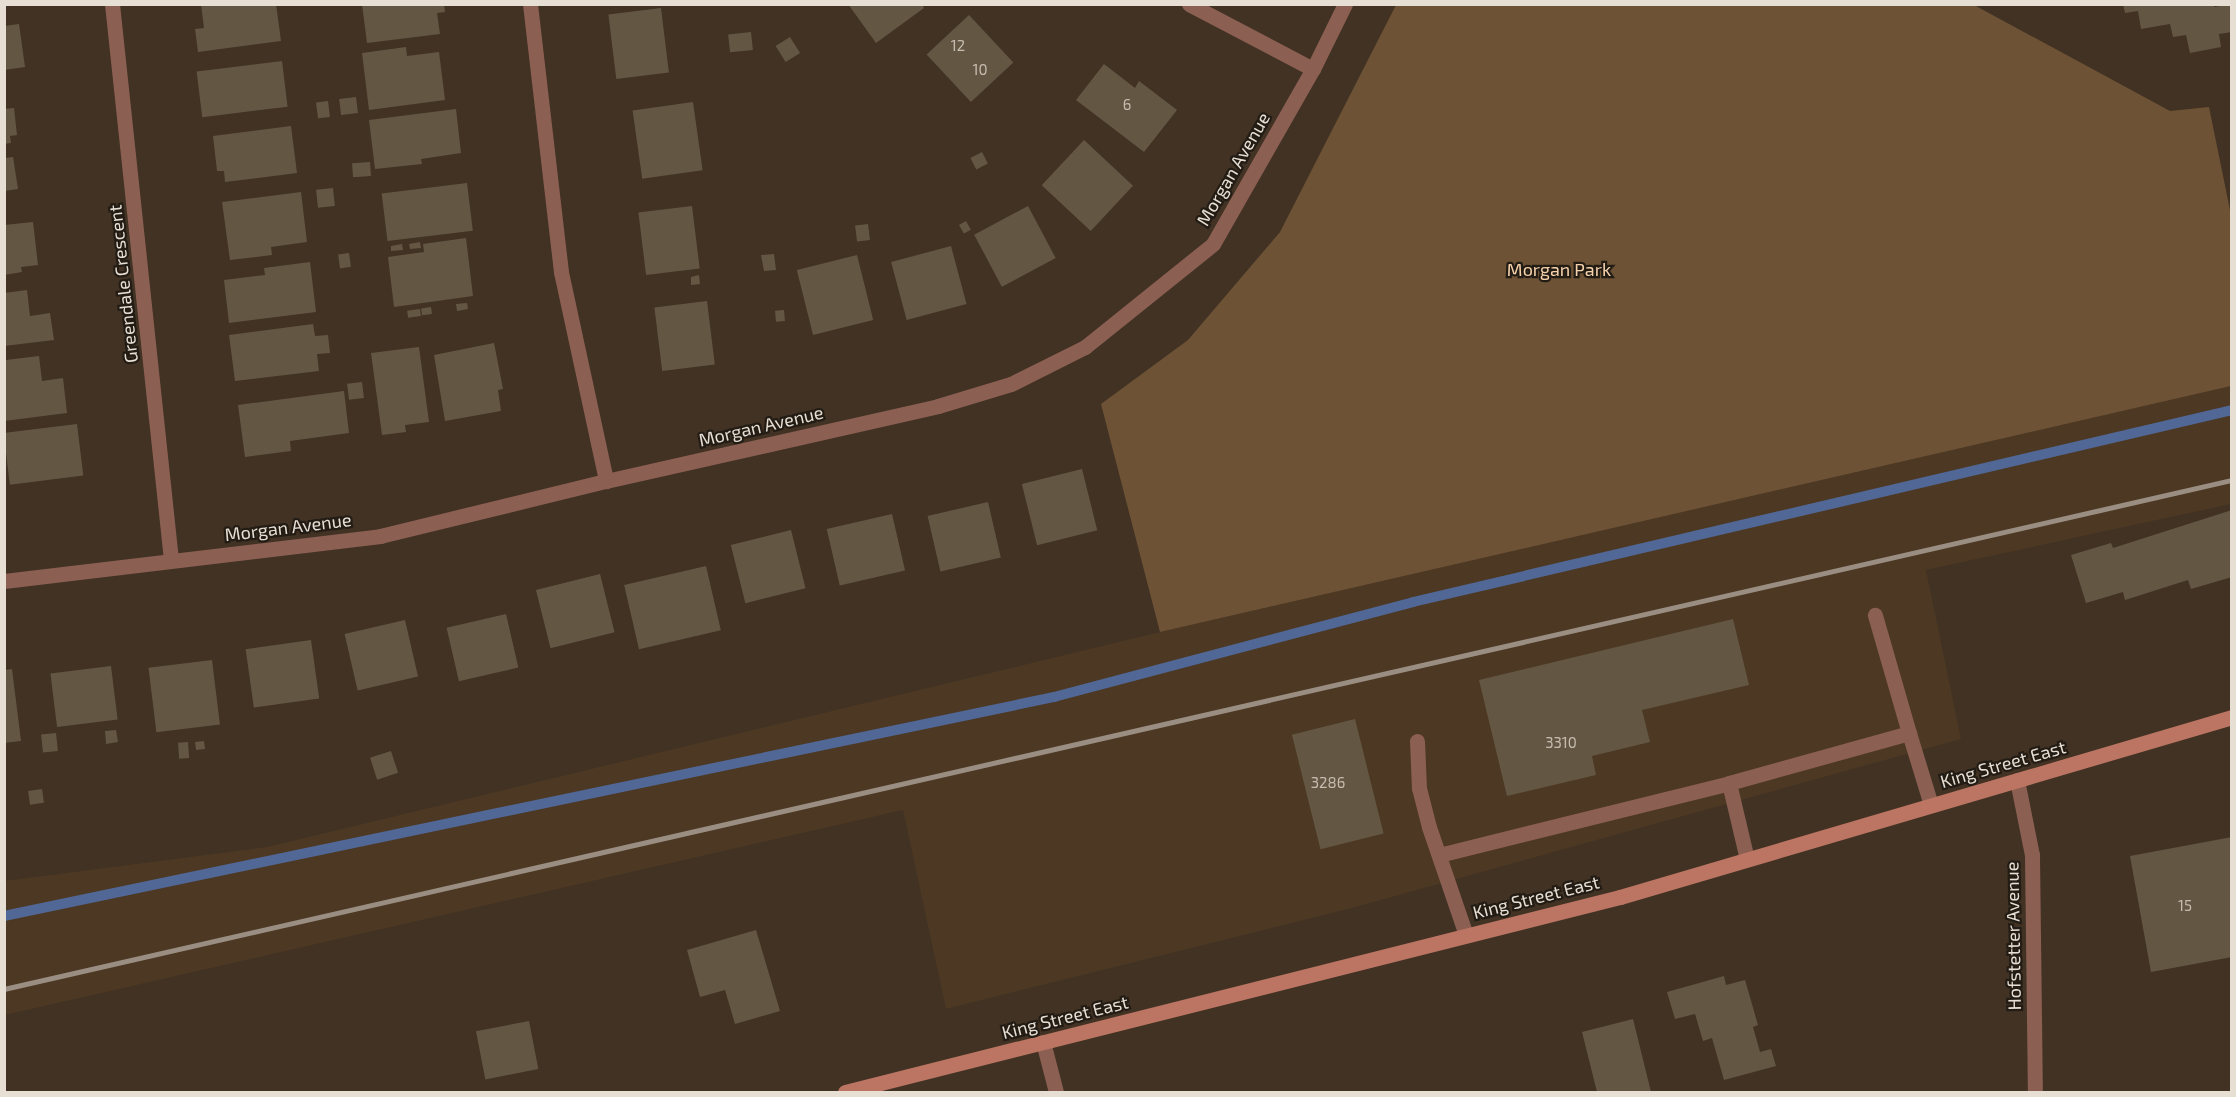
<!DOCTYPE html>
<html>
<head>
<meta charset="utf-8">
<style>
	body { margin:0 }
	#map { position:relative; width:2236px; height:1097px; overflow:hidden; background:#413223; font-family:"Exo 2",sans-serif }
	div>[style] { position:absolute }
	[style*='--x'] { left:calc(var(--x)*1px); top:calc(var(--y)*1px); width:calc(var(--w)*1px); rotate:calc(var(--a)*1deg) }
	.built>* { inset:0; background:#4c3823 }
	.green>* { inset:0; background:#6d5235 }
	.stream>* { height:10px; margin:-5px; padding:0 5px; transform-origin:5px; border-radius:5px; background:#516795 }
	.building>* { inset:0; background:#635744; transform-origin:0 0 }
	.lane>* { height:15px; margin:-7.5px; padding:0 7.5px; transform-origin:7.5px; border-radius:7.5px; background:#8c5f53 }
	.street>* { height:15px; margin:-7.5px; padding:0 7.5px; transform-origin:7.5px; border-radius:7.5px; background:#8c5f53 }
	.secondary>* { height:15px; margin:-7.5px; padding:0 7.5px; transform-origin:7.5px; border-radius:7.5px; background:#bc7563 }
	.rail>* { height:4.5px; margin:-2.25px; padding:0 2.25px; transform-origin:2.25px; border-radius:2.25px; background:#9a8e82 }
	span { translate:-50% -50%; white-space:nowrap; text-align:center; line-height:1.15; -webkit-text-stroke:4.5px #221c15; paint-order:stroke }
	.number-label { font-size:15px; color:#c6bcb0 }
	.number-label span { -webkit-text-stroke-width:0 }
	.street-label { font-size:18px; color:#e7ded4 }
	.park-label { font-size:18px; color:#f7d3ac }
	.frame { position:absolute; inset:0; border:6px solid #e7ded4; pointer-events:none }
</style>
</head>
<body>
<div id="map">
	<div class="built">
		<div style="clip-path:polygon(2231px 386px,2231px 504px,1926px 570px,1961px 739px,1352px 908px,946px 1009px,903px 810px,5px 1015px,4px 881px,267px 847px,1160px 632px)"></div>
	</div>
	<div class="green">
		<div style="clip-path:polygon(1396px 5px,1974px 5px,2170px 111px,2209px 107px,2231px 215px,2231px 386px,1160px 632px,1101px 404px,1188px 340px,1280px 232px)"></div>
	</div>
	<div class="stream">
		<div style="--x:4;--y:916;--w:1073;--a:-11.78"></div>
		<div style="--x:1054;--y:697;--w:371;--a:-14.8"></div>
		<div style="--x:1413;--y:602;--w:841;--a:-13.19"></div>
	</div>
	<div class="building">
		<div style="clip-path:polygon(201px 4px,276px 4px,281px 41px,198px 52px,195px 29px,204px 28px)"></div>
		<div style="clip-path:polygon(362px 4px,444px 4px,445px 12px,437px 13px,440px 34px,367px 43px)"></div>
		<div style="clip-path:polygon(848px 4px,922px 4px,924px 8px,876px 43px)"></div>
		<div style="clip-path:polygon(2123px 4px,2214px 4px,2214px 7px,2232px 4px,2232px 32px,2219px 34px,2221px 47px,2190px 53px,2186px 35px,2173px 37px,2170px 24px,2141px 29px,2138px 11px,2125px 13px)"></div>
		<div style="left:661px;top:8px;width:65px;height:53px;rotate:83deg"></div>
		<div style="left:969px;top:15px;width:65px;height:58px;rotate:47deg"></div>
		<div style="clip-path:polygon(19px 24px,25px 67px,4px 70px,4px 26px)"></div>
		<div style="left:751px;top:32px;width:18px;height:23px;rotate:84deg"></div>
		<div style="left:790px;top:37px;width:19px;height:17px;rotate:58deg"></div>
		<div style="clip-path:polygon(406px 47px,407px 56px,439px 52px,445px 100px,369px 110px,362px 53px)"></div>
		<div style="left:282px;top:61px;width:46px;height:86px;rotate:83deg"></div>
		<div style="clip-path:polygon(1104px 64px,1135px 88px,1139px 81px,1177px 110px,1144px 152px,1076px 100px)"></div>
		<div style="left:356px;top:97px;width:16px;height:17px;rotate:83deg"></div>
		<div style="left:328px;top:101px;width:16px;height:12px;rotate:83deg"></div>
		<div style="left:693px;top:102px;width:69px;height:61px;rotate:82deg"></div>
		<div style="clip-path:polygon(14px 108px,17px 135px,10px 136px,11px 143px,4px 144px,4px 109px)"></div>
		<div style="clip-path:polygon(456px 109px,461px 153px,421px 159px,422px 164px,375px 169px,369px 120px)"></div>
		<div style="clip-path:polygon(291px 126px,297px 173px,225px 182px,224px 171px,217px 171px,213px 136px)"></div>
		<div style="left:1084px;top:140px;width:67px;height:62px;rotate:43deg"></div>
		<div style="left:982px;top:152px;width:13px;height:13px;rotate:63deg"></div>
		<div style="clip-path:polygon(13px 157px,18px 189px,4px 191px,4px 158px)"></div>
		<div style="left:370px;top:162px;width:14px;height:18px;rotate:86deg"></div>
		<div style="left:467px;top:183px;width:48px;height:86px;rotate:83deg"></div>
		<div style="left:333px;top:188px;width:18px;height:17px;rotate:84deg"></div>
		<div style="clip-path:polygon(301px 192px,307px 242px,271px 247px,272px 255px,230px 260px,222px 202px)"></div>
		<div style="left:692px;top:206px;width:63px;height:54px;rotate:83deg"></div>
		<div style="left:1028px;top:206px;width:59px;height:61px;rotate:62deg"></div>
		<div style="left:966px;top:221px;width:10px;height:8px;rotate:61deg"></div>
		<div style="clip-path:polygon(33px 222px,38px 265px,21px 267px,22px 272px,4px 275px,4px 225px)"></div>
		<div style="left:868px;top:224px;width:16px;height:13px;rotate:83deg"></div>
		<div style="clip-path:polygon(466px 238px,473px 296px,394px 307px,388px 257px,424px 252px,423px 244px)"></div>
		<div style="clip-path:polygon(420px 242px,421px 248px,410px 249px,409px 244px)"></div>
		<div style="clip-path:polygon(402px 244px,403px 250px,391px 251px,391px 246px)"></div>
		<div style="left:951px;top:246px;width:60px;height:62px;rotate:75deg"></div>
		<div style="left:349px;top:253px;width:14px;height:11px;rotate:82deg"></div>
		<div style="clip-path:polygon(774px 254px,776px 270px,764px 271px,761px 255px)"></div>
		<div style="left:857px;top:255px;width:67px;height:62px;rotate:76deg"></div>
		<div style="clip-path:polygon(310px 262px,316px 312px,229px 323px,224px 280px,265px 275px,264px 268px)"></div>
		<div style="clip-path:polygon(699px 275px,700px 284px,691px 285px,691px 277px)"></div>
		<div style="clip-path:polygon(27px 290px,30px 316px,50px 313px,54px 340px,4px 346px,4px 293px)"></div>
		<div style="left:707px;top:301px;width:64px;height:53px;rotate:83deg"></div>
		<div style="clip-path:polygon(467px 303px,468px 309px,457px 311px,456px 304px)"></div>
		<div style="left:431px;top:307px;width:7px;height:10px;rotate:82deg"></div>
		<div style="left:420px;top:309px;width:7px;height:13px;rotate:82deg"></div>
		<div style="left:784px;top:310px;width:11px;height:9px;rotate:85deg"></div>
		<div style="clip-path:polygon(313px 324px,315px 336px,328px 335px,330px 353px,317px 354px,319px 371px,235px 381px,229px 335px)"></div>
		<div style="clip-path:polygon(494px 343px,503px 389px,498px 390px,501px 411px,445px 421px,434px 355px)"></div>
		<div style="clip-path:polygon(419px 347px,429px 422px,405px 425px,406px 432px,382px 435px,371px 353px)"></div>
		<div style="clip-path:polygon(39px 356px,42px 381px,63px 378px,67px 413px,4px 421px,6px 360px)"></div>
		<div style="left:362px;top:382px;width:16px;height:15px;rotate:83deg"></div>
		<div style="clip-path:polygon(344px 391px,349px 433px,290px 441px,291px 451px,245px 457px,238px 405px)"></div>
		<div style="left:77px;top:424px;width:52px;height:74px;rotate:83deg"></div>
		<div style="left:1082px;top:469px;width:63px;height:62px;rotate:76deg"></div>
		<div style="left:988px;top:502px;width:57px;height:62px;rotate:77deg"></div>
		<div style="clip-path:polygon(2232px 510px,2232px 577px,2191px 589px,2188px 580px,2125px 600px,2123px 592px,2086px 603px,2071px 555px,2111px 543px,2113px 548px)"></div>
		<div style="left:892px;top:514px;width:58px;height:67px;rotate:77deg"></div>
		<div style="left:791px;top:530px;width:60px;height:62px;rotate:76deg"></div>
		<div style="left:706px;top:566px;width:66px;height:84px;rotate:77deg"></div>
		<div style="left:600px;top:574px;width:60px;height:66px;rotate:76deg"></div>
		<div style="left:506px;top:614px;width:55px;height:61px;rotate:77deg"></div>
		<div style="clip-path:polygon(1733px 619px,1749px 685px,1642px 710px,1650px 742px,1592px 756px,1596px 775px,1507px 796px,1479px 680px)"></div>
		<div style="left:405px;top:620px;width:58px;height:62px;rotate:77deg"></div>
		<div style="left:311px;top:640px;width:59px;height:66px;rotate:82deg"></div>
		<div style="left:212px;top:660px;width:65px;height:64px;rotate:83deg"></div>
		<div style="left:111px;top:666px;width:54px;height:61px;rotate:83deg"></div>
		<div style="clip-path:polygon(12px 669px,21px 741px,4px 743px,4px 670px)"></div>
		<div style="left:1355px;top:719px;width:118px;height:65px;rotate:76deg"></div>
		<div style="clip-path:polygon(116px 730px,118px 742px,106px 744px,105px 731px)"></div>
		<div style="left:56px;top:733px;width:18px;height:15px;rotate:84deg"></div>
		<div style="left:204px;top:741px;width:8px;height:9px;rotate:83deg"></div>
		<div style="left:188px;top:742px;width:16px;height:10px;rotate:86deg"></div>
		<div style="left:391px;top:751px;width:23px;height:22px;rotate:72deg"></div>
		<div style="left:42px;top:789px;width:14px;height:14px;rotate:82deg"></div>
		<div style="clip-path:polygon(2232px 837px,2232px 957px,2151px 972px,2130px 856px)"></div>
		<div style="clip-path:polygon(756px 930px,780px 1011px,735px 1024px,725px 990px,700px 997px,687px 950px)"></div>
		<div style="clip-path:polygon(1724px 976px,1726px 985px,1745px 980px,1758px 1025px,1753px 1027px,1760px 1052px,1771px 1049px,1776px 1066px,1724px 1080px,1712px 1038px,1703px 1041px,1695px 1014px,1675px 1019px,1667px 992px)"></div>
		<div style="clip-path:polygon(1633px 1019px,1651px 1092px,1597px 1092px,1582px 1032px)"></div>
		<div style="left:529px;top:1021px;width:49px;height:54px;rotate:79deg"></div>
	</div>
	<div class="lane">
		<div style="--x:1909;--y:733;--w:75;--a:73"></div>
		<div style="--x:1417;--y:741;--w:47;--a:87.6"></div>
		<div style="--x:1419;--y:788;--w:40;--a:75.6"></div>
		<div style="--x:1429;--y:827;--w:114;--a:71.1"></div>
		<div style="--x:1729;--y:783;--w:78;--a:76.7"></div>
		<div style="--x:1439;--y:855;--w:299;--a:-13.9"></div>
		<div style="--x:1729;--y:783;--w:187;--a:-15.5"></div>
		<div style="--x:1909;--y:733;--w:123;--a:-106.1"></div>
		<div style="--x:1043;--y:1042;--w:52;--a:75.4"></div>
	</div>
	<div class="street">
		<div style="--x:112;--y:4;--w:559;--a:83.94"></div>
		<div style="--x:530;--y:4;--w:270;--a:83.4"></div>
		<div style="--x:561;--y:272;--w:214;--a:77.8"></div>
		<div style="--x:1189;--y:4;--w:140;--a:27.7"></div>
		<div style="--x:4;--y:581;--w:379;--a:-6.8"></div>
		<div style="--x:380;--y:536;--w:233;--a:-13.7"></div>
		<div style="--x:606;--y:481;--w:340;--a:-12.7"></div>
		<div style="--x:938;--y:406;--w:76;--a:-16.8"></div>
		<div style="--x:1011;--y:384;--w:83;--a:-26.6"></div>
		<div style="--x:1085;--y:347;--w:164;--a:-38.8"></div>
		<div style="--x:1213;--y:244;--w:202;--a:-60.3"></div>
		<div style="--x:1313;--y:69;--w:72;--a:-63.8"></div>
		<div style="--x:2017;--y:780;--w:76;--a:78.7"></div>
		<div style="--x:2032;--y:855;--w:237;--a:89.3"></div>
	</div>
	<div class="secondary">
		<div style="--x:845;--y:1092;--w:799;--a:-14.12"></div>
		<div style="--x:1620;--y:897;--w:638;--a:-16.39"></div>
	</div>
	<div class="rail">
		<div style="--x:4;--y:989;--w:2285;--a:-12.87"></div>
	</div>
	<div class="number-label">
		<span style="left:958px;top:46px">12</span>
		<span style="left:980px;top:70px">10</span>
		<span style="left:1127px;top:105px">6</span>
		<span style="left:1561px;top:743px">3310</span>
		<span style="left:1328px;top:783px">3286</span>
		<span style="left:2185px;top:906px">15</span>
	</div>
	<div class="street-label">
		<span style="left:1233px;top:169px;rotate:-60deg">Morgan Avenue</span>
		<span style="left:123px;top:284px;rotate:-96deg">Greendale Crescent</span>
		<span style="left:761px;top:426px;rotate:-13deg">Morgan Avenue</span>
		<span style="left:288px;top:527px;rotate:-7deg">Morgan Avenue</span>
		<span style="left:2003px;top:764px;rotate:-16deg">King Street East</span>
		<span style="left:1536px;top:897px;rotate:-14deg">King Street East</span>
		<span style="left:2013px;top:936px;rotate:-91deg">Hofstetter Avenue</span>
		<span style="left:1065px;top:1017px;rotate:-14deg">King Street East</span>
	</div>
	<div class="park-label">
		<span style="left:1559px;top:269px">Morgan Park</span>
	</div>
	<div class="frame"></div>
</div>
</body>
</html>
